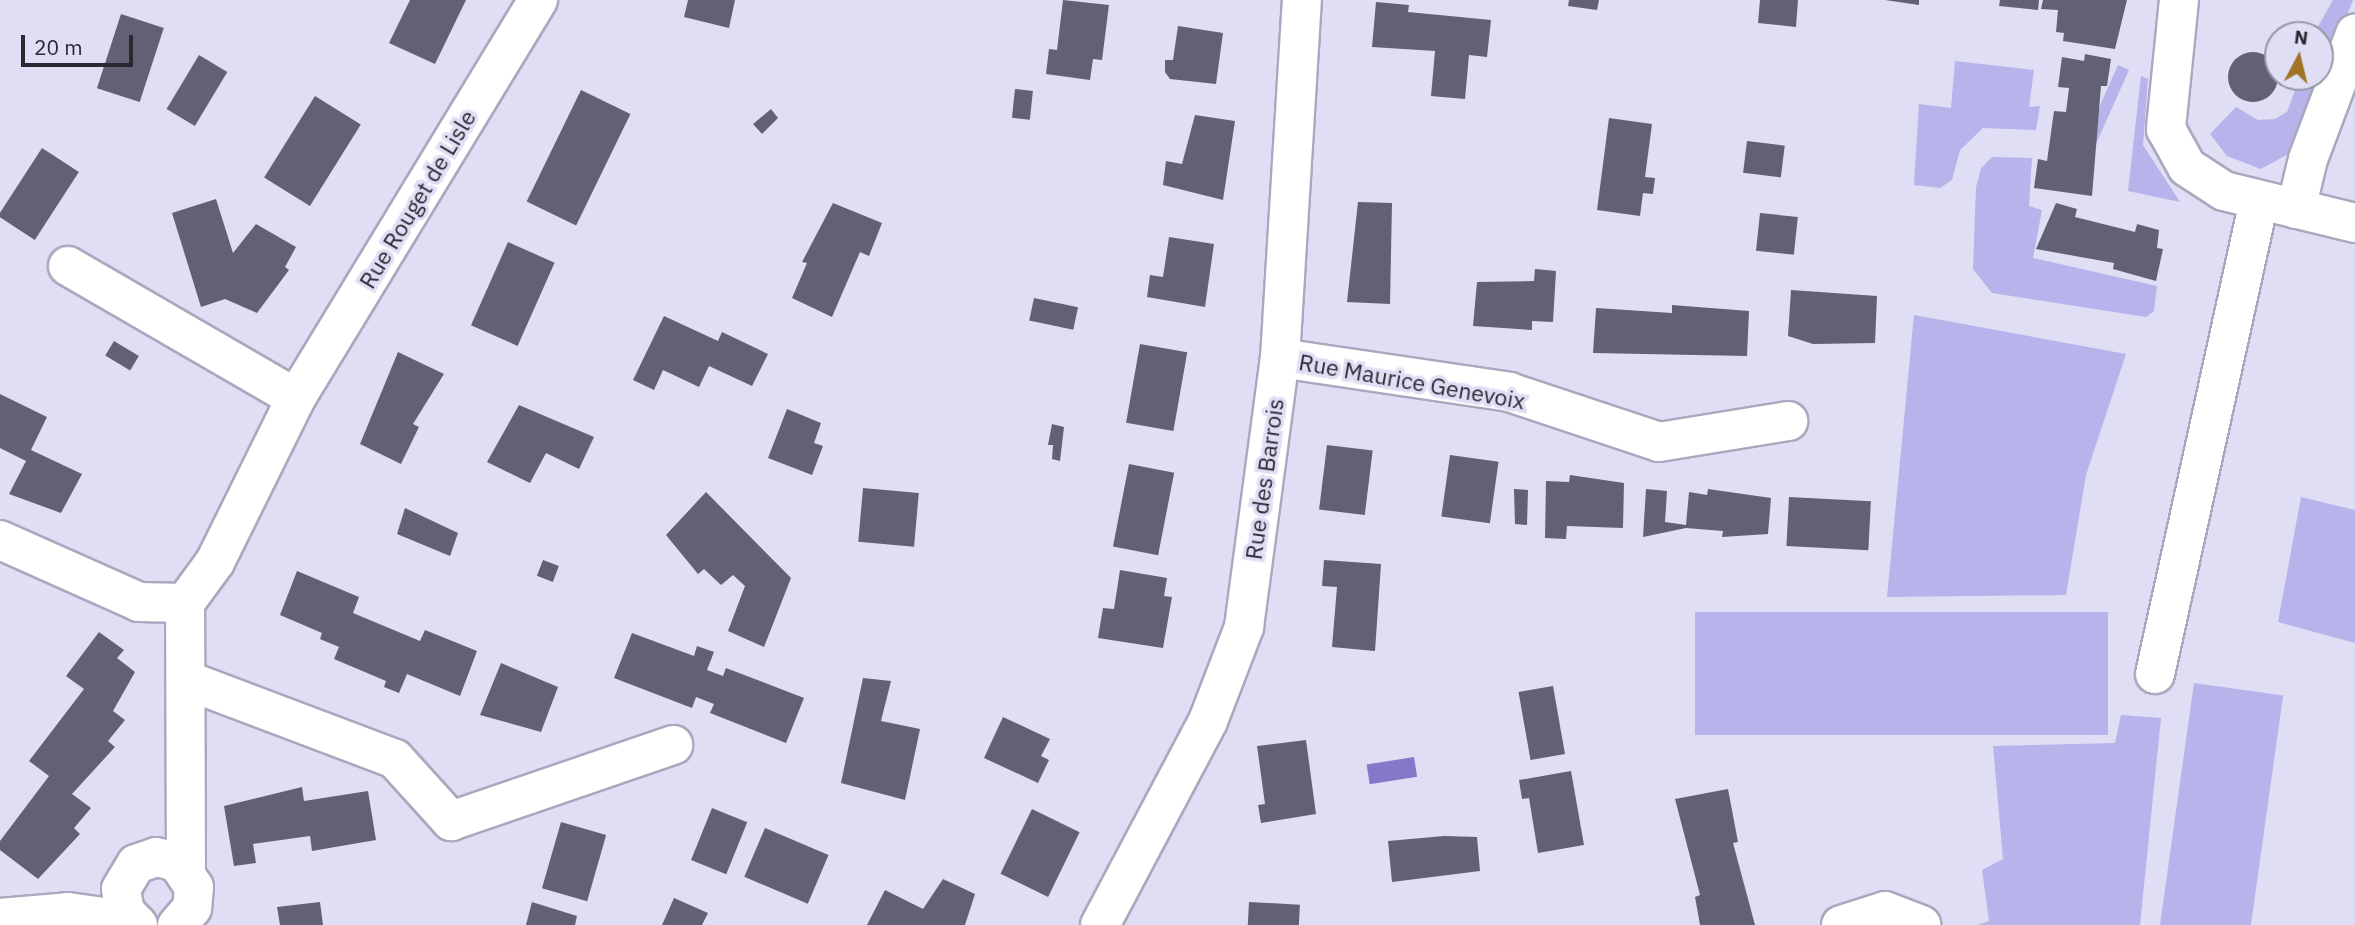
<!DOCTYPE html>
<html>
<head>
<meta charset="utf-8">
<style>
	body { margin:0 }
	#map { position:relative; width:2355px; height:925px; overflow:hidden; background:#dfdef5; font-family:"IBM Plex Sans",sans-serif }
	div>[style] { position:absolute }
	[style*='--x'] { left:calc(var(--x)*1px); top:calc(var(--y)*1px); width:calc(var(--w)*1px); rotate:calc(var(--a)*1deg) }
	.green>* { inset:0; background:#b7b3eb; transform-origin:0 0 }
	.water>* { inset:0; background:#8379c8; transform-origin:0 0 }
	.building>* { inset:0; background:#616074; transform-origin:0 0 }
	.round { border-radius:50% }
	.roads { filter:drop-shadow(2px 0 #a9a8be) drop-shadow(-2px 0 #a9a8be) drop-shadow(0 2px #a9a8be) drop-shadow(0 -2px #a9a8be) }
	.minor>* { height:38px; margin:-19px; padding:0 19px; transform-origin:19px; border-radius:19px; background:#fff }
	span { translate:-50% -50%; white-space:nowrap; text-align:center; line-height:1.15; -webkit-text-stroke:7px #dfdef5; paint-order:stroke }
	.street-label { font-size:23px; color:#292932 }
	.north { position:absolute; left:2264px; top:21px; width:70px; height:70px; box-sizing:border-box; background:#dfdef5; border:2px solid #9696a7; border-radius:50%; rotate:7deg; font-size:19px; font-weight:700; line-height:28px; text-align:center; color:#292932 }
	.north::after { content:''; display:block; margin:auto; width:24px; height:32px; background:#a07425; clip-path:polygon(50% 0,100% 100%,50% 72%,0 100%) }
	.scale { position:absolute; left:21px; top:35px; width:112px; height:32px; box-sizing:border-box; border:4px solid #292932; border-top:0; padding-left:9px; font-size:21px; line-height:24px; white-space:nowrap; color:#292932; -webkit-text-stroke:5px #dfdef5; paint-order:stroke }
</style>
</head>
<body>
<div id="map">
	<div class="green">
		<div style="clip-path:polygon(2333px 0,2353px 0,2294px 151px,2261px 169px,2227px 156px,2210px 134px,2236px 107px,2258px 120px,2275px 119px,2287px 112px,2300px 77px,2320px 77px,2320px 35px,2304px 35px,2315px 32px)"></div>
		<div style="clip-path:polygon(1955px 61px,2034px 70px,2029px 107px,2040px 106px,2036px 130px,1983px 128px,1960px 150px,1952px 180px,1940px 188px,1914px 185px,1919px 104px,1951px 108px)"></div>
		<div style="left:2118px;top:65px;width:12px;height:127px;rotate:24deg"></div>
		<div style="clip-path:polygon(2141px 76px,2148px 79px,2143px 145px,2180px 202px,2128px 191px)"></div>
		<div style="clip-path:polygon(1992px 157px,2032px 158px,2029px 206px,2042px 210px,2033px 258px,2157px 286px,2154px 311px,2146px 317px,1992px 293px,1973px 269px,1976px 187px,1981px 168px)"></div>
		<div style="clip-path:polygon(1914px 315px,2126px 354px,2086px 475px,2066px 595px,1887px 597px)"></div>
		<div style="clip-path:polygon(2301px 497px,2355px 510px,2355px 643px,2278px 622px)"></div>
		<div style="left:1695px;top:612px;width:413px;height:123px"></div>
		<div style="left:2194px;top:683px;width:90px;height:244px;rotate:8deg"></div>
		<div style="clip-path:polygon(2121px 715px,2161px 718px,2140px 925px,1978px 925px,1989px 921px,1982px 870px,2003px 859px,1993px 746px,2115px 743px)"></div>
	</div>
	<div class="water">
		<div style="left:1414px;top:757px;width:20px;height:48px;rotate:81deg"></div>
	</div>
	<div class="building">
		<div style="clip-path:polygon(410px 0,466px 0,435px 64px,389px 43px)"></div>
		<div style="clip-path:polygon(688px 0,735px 0,729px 28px,684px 17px)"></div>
		<div style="clip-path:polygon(1063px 0,1109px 5px,1102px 60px,1093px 59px,1090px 80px,1046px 74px,1049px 49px,1057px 50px)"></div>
		<div style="clip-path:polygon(1569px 0,1599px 0,1597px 10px,1568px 6px)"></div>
		<div style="clip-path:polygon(1760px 0,1798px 0,1796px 27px,1758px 23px)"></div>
		<div style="clip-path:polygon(1885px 0,1919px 0,1919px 5px)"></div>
		<div style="clip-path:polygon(2000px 0,2039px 0,2038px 10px,1999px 6px)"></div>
		<div style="clip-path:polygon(2043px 0,2127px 0,2115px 49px,2063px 41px,2064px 33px,2056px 32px,2058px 10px,2041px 9px)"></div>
		<div style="clip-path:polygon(1376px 2px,1409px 5px,1408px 12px,1491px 20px,1487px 57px,1469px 55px,1465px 99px,1431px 96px,1435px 51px,1372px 47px)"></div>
		<div style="left:121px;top:14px;width:45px;height:78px;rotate:18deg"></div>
		<div style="clip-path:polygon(1178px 26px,1223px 33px,1216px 84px,1170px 79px,1165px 72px,1165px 60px,1173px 60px)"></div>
		<div class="round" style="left:2228px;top:52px;width:50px;height:50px"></div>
		<div style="clip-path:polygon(2085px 54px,2111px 59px,2107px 86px,2101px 86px,2092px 196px,2034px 188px,2038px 159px,2047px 161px,2054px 111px,2066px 112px,2069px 88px,2058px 87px,2062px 57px,2084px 61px)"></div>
		<div style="left:199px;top:55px;width:33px;height:63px;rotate:31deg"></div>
		<div style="left:1015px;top:89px;width:18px;height:29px;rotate:6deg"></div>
		<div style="left:581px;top:90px;width:55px;height:124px;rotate:26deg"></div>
		<div style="left:315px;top:96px;width:54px;height:96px;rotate:32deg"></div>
		<div style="clip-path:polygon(771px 109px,778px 118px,762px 134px,753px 124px)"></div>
		<div style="clip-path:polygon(1195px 115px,1235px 121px,1223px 200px,1163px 185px,1166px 161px,1182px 164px)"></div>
		<div style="clip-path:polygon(1609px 118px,1652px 124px,1645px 177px,1655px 178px,1653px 194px,1643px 193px,1640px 216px,1597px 210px)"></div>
		<div style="left:1747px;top:141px;width:38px;height:32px;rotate:7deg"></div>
		<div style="left:42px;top:148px;width:44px;height:81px;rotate:33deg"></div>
		<div style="clip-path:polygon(216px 199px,233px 253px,256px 224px,296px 247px,285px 267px,289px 270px,257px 313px,225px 299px,201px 307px,172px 213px)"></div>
		<div style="clip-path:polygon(1358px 202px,1392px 203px,1390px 304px,1347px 302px)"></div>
		<div style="clip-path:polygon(833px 203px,882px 223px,869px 256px,860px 252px,832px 317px,792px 298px,807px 263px,802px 262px)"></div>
		<div style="clip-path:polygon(2056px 203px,2077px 209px,2075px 217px,2135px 232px,2137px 224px,2159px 230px,2157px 248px,2163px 249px,2156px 281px,2113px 269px,2114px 263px,2036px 249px)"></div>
		<div style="left:1760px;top:213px;width:38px;height:38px;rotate:6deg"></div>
		<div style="clip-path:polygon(1169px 237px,1214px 244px,1205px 307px,1147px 297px,1150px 275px,1163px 277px)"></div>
		<div style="left:508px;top:242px;width:51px;height:91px;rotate:24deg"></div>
		<div style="clip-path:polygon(1535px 269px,1556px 271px,1553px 322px,1532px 321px,1532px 330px,1473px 326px,1477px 282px,1534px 281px)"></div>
		<div style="clip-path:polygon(1791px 290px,1877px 296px,1875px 343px,1813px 344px,1788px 336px)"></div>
		<div style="left:1034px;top:298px;width:45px;height:23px;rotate:12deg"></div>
		<div style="clip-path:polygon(1672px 305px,1749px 311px,1747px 356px,1593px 353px,1596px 308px,1672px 313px)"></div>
		<div style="clip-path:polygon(664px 316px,718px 341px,722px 332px,768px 354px,752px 386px,709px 366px,699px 387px,663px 370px,654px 390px,633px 380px)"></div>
		<div style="left:114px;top:341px;width:29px;height:17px;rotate:31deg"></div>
		<div style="left:1140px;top:344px;width:48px;height:80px;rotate:10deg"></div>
		<div style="clip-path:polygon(398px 352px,444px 374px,413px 424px,419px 427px,401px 464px,360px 444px)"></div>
		<div style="clip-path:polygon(0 394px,47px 417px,31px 450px,82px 474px,61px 513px,9px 494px,26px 461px,0 448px)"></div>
		<div style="clip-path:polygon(519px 405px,594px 437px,579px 469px,546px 453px,530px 483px,487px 462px)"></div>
		<div style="clip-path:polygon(787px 409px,821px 423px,814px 443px,823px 446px,812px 475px,768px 458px)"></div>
		<div style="clip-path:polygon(1052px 424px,1064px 427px,1060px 461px,1052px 459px,1053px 445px,1048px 445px)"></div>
		<div style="left:1327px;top:445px;width:46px;height:65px;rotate:7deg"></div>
		<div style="left:1450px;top:455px;width:49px;height:62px;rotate:8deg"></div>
		<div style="left:1129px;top:464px;width:46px;height:84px;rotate:11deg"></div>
		<div style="clip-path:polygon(1570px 475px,1624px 483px,1623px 528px,1567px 526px,1566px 539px,1545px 538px,1546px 481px,1569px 482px)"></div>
		<div style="left:863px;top:488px;width:56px;height:54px;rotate:5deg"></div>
		<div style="clip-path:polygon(1514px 489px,1528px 490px,1527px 525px,1515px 524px)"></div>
		<div style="clip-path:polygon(1646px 489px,1667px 491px,1665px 522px,1686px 525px,1689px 492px,1707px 495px,1708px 489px,1771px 498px,1768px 534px,1722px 537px,1723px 531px,1686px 528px,1643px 537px)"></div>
		<div style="clip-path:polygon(706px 492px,791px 578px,764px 647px,728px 631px,745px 586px,733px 575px,721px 585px,704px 569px,698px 574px,666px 535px)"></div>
		<div style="left:1789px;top:497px;width:82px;height:49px;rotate:3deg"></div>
		<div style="clip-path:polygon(405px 508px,458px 533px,450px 556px,397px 534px)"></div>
		<div style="left:543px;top:560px;width:17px;height:17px;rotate:21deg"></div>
		<div style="clip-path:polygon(1324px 560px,1381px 564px,1375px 651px,1332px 647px,1337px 587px,1322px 586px)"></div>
		<div style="clip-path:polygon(1120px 570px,1167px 578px,1164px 596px,1172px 597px,1163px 648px,1098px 638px,1103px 608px,1114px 609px)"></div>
		<div style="clip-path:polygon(297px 571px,359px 597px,353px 613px,420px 641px,425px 630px,477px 651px,460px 696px,407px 674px,399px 693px,384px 687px,386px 681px,334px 659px,339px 647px,320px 639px,322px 633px,280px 615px)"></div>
		<div style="clip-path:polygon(99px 632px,124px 650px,117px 658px,135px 672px,113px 711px,125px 720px,108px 741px,115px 747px,72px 794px,91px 808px,74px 828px,80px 834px,38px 879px,0 850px,0 841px,49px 776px,29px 761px,84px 689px,66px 676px)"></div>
		<div style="clip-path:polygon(632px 633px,694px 656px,697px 646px,714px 652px,707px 670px,723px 676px,726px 668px,804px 698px,786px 743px,710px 713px,714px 704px,696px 697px,692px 708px,614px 678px)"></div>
		<div style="clip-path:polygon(501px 663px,558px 687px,541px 732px,480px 715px)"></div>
		<div style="clip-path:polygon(863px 678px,891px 681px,881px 721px,920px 729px,905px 800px,841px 783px)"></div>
		<div style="left:1553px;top:686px;width:69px;height:35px;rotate:80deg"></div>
		<div style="clip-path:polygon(1003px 717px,1050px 739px,1041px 756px,1049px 760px,1038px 783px,984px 758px)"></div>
		<div style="clip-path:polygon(1306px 740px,1316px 814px,1261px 823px,1258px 805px,1265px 804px,1257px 746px)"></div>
		<div style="clip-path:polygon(1571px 771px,1584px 845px,1538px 853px,1529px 798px,1522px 799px,1519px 780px)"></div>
		<div style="clip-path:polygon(302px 787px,304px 801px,368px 791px,376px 840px,312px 851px,310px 836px,253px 844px,256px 863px,234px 866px,224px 806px)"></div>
		<div style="clip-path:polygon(1728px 789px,1738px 842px,1733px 843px,1755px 925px,1700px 925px,1695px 897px,1700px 895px,1675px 799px)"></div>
		<div style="left:712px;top:808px;width:38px;height:56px;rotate:22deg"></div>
		<div style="left:1032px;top:809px;width:53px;height:72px;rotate:26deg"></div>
		<div style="left:561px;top:822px;width:47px;height:69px;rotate:16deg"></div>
		<div style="left:765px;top:828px;width:69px;height:53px;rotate:23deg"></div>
		<div style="clip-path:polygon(1444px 836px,1477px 837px,1480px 871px,1392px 882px,1388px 841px)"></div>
		<div style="clip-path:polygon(943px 879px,975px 894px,965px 925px,867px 925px,885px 890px,923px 909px)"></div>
		<div style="clip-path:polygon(674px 898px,708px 913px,702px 925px,662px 925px)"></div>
		<div style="clip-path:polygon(320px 902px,323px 925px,280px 925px,277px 907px)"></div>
		<div style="clip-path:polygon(532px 902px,577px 916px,575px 925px,526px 925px)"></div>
		<div style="left:1249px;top:902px;width:51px;height:23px;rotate:3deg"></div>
	</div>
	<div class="roads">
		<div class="minor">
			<div style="--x:2179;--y:0;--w:130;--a:95.8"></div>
			<div style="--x:2166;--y:129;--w:43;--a:61.1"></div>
			<div style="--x:2187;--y:167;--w:44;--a:33"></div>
			<div style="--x:2224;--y:191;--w:135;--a:13.7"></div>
			<div style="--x:2296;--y:209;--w:51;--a:-76.5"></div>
			<div style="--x:2308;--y:159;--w:134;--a:-69.4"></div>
			<div style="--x:68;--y:266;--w:263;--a:30.1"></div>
			<div style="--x:1280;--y:358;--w:232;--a:8.4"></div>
			<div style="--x:1509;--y:392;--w:158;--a:18.4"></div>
			<div style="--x:1659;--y:442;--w:131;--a:-9.2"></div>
			<div style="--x:0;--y:540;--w:152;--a:24"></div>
			<div style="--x:139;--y:602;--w:46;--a:1.2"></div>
			<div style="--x:2155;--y:674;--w:483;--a:-77.6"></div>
			<div style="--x:186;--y:680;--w:223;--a:20.7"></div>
			<div style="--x:395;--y:759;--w:84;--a:47.9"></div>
			<div style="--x:451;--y:821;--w:235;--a:-18.9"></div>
			<div style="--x:186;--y:869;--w:266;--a:-90.2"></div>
			<div style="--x:185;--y:603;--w:51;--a:-53.8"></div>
			<div style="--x:215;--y:562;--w:183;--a:-63.7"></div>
			<div style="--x:296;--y:398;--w:466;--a:-58.7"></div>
			<div style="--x:0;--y:918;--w:68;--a:-5"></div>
			<div style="--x:68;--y:912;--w:65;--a:8"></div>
			<div style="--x:138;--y:925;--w:18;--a:-135"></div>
			<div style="--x:125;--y:912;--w:23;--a:-100"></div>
			<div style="--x:121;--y:889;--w:29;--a:-59"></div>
			<div style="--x:136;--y:864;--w:21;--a:-19"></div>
			<div style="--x:156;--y:857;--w:22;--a:13"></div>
			<div style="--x:177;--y:862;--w:30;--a:56"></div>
			<div style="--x:194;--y:887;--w:21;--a:95"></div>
			<div style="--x:192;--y:908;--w:23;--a:131"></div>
			<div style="--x:1100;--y:925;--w:231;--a:-62.1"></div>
			<div style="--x:1208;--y:721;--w:101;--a:-69"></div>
			<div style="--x:1244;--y:627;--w:271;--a:-82.4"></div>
			<div style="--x:1280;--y:358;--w:359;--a:-86.5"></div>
			<div style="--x:1841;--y:925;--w:46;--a:-17.7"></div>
			<div style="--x:1885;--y:911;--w:39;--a:21"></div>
		</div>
	</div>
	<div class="street-label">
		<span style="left:417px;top:199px;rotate:-59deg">Rue Rouget de Lisle</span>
		<span style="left:1412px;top:381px;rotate:10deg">Rue Maurice Genevoix</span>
		<span style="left:1264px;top:479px;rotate:-82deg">Rue des Barrois</span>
	</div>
	<div class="north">N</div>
	<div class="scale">20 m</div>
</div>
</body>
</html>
